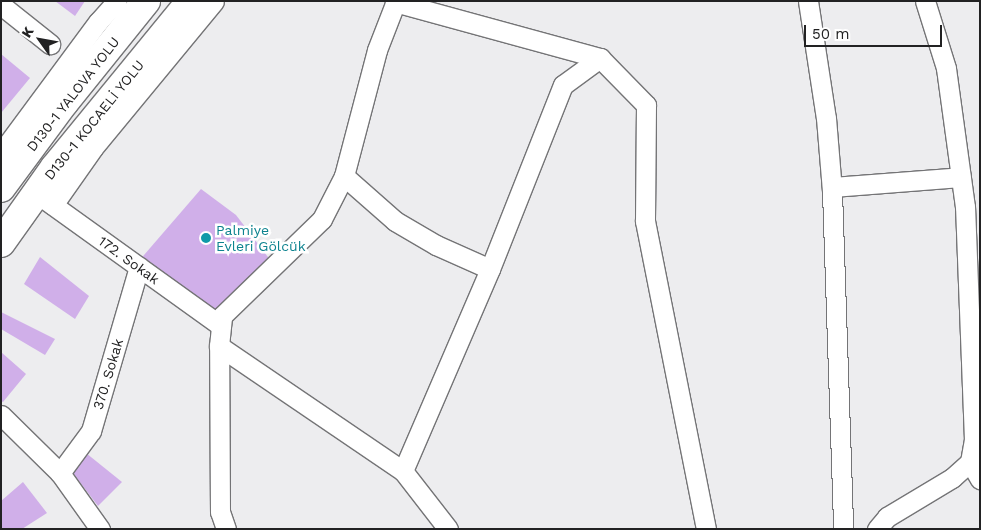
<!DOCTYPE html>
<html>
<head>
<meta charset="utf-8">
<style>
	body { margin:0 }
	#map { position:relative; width:981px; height:530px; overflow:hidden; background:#ededef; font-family:"Work Sans",sans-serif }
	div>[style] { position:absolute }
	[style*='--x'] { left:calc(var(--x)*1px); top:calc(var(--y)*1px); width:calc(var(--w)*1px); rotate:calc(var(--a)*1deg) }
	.building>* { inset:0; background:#d0afe9 }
	.roads { filter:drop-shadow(1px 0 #747476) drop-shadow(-1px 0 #747476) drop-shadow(0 1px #747476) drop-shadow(0 -1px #747476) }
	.minor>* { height:19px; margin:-9.5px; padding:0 9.5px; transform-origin:9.5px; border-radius:9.5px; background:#fff }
	.highway>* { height:28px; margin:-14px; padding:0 14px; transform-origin:14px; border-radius:14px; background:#fff }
	.dots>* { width:14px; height:14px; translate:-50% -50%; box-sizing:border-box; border:2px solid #fff; border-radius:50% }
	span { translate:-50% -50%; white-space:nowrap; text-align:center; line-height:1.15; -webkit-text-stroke:5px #fff; paint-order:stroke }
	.street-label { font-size:14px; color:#222223 }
	.culture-label { font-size:14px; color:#0d838f }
	.left { translate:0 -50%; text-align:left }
	.frame { position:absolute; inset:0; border:2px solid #222223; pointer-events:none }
	.north { position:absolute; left:15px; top:15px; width:50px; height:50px; -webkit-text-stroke:4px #fff; paint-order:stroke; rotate:302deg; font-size:14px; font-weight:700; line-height:20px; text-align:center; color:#222223 }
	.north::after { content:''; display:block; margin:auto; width:18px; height:22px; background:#222223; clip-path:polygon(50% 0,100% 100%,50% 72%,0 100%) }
	.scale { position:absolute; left:804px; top:25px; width:138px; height:22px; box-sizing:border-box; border:2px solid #222223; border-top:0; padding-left:6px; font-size:15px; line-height:18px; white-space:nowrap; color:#222223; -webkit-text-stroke:4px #fff; paint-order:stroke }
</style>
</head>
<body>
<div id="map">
	<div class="building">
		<div style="clip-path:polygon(55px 1px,85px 1px,75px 16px)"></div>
		<div style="clip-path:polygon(1px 54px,30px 78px,1px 113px)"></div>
		<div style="clip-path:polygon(201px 189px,236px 215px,274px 265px,214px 319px,138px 262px)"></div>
		<div style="clip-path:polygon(40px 257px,89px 296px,75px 319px,24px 284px)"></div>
		<div style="clip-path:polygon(1px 312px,55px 339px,45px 355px,1px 329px)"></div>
		<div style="clip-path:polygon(1px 352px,26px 374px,3px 402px,1px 401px)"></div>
		<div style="clip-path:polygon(86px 453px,122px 482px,98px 506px,72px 472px)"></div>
		<div style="clip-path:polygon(23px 482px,47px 513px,22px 529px,1px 529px,1px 501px)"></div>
	</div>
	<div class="roads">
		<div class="minor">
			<div style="--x:808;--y:1;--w:118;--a:81.3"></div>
			<div style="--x:826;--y:118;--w:73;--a:85.3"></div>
			<div style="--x:832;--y:191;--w:338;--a:88.1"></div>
			<div style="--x:395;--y:2;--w:213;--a:15.3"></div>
			<div style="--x:600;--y:58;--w:66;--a:45.6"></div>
			<div style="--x:646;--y:105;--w:116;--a:90.5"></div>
			<div style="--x:645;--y:221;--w:314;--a:78.8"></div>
			<div style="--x:1;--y:5;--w:63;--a:38.5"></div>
			<div style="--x:1;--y:153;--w:163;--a:-53.5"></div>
			<div style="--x:98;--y:22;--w:28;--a:-48"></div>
			<div style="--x:344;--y:176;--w:68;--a:41.4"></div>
			<div style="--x:395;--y:221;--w:48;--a:30.3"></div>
			<div style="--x:436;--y:245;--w:59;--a:24"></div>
			<div style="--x:832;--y:187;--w:129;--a:-4.4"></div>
			<div style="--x:43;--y:198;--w:219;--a:35.7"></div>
			<div style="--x:53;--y:205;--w:70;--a:-54.9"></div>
			<div style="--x:93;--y:148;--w:190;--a:-50.5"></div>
			<div style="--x:219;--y:346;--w:222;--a:34.2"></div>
			<div style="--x:403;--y:471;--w:73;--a:52.2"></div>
			<div style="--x:1;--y:415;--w:83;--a:44.5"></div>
			<div style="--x:60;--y:473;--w:69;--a:54.5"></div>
			<div style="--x:980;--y:456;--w:12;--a:149"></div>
			<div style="--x:970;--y:462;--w:20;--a:60"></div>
			<div style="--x:403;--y:471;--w:220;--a:-66.7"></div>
			<div style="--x:490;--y:269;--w:198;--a:-68.4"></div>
			<div style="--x:563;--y:85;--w:46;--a:-36.1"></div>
			<div style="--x:60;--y:473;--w:52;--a:-53.6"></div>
			<div style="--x:91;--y:431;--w:171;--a:-73.7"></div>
			<div style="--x:226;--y:529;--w:18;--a:-109"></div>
			<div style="--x:220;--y:512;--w:166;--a:-90.3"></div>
			<div style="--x:219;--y:346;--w:30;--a:-84"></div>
			<div style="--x:222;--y:316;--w:139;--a:-44.1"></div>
			<div style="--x:322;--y:219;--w:48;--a:-62.9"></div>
			<div style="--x:344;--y:176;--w:130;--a:-75.3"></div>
			<div style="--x:377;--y:50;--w:53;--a:-68.8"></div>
			<div style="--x:877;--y:529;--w:16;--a:-50"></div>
			<div style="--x:887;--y:517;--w:76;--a:-31"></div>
			<div style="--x:952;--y:478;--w:24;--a:-42"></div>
			<div style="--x:970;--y:462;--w:22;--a:-80"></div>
			<div style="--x:974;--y:440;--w:233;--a:-92.2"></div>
			<div style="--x:965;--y:207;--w:140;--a:-97.8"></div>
			<div style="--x:946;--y:68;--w:70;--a:-107.4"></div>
		</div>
		<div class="highway">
			<div style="--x:1;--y:188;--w:106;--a:-53.5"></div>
			<div style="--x:64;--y:103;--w:131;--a:-51.2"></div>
			<div style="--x:1;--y:243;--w:93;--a:-54.6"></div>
			<div style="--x:55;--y:167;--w:215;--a:-50.7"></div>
		</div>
	</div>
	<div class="dots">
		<div style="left:206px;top:238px;background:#0f9aa8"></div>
	</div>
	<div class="street-label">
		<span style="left:73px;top:94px;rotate:-52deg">D130-1 YALOVA YOLU</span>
		<span style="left:94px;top:120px;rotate:-51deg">D130-1 KOCAELİ YOLU</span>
		<span style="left:129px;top:260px;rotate:36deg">172. Sokak</span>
		<span style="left:108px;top:374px;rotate:-73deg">370. Sokak</span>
	</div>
	<div class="culture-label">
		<span class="left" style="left:216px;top:238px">Palmiye<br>Evleri Gölcük</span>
	</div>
	<div class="frame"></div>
	<div class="north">K</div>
	<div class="scale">50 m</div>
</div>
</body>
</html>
